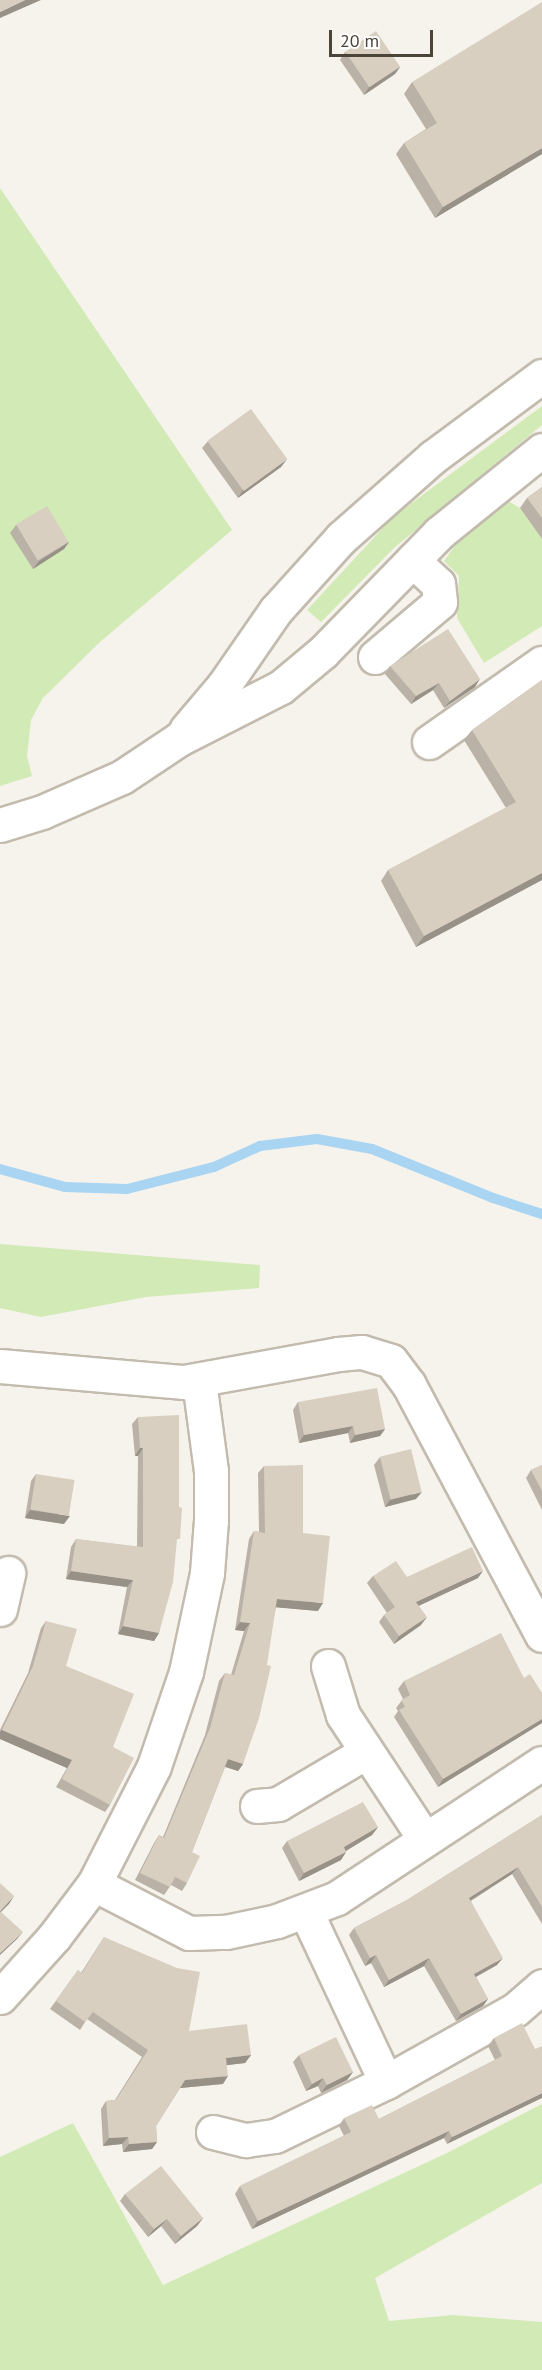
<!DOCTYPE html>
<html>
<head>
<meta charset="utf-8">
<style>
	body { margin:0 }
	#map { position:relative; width:542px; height:2370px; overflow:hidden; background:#f6f3ec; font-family:"PT Sans",sans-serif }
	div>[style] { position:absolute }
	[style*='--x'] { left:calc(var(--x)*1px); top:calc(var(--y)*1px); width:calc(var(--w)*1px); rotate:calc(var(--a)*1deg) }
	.green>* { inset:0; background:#d2eab5 }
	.stream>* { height:10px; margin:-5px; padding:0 5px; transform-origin:5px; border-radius:5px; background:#a9d4f2 }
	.roads { filter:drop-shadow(2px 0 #c2bbae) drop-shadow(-2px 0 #c2bbae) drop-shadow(0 2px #c2bbae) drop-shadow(0 -2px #c2bbae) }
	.minor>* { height:33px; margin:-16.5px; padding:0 16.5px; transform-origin:16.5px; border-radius:16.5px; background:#fff }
	.wall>* { inset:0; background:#bab2a6 }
	.shaded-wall>* { inset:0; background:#979187 }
	.building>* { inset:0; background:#d8cfc1; transform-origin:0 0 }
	span { translate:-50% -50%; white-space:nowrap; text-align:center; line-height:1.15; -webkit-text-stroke:6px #fff; paint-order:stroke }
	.scale { position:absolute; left:329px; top:30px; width:104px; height:27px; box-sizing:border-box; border:3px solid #4b4439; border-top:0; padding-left:8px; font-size:18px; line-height:21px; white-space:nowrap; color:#4b4439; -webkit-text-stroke:4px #fff; paint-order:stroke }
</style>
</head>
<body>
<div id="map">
	<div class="green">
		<div style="clip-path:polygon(0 188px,232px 530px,100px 642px,43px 698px,31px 720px,27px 756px,32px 776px,0 786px)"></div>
		<div style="clip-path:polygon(542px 406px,542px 425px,394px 548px,321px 622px,307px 610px,393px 517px)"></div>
		<div style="clip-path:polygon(508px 501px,520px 508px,542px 539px,542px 626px,484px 663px,457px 618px,459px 576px,444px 561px,464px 533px)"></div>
		<div style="clip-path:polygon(0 1244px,260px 1265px,259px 1288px,146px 1297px,41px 1317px,0 1308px)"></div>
		<div style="clip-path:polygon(542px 2104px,542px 2183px,375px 2278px,389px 2321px,453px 2315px,542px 2322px,542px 2370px,0 2370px,0 2157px,73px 2123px,163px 2285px,447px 2153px)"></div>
	</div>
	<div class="stream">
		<div style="--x:0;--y:1169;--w:67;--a:15.5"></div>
		<div style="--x:65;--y:1187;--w:62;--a:1.8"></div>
		<div style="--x:127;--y:1189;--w:90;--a:-14.2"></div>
		<div style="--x:214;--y:1167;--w:51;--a:-24.5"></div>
		<div style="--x:260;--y:1146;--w:57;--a:-7"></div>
		<div style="--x:317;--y:1139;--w:56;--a:10.3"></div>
		<div style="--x:372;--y:1149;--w:131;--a:22"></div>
		<div style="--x:493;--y:1198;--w:52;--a:18.1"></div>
	</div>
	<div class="roads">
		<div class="minor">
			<div style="--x:375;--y:657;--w:85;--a:-40.2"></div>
			<div style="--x:440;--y:602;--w:18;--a:-96"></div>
			<div style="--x:438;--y:584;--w:35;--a:-137"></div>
			<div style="--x:186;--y:730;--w:59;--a:-49.8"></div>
			<div style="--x:224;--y:685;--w:91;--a:-55.3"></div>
			<div style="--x:276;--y:610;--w:97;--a:-47.9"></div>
			<div style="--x:341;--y:538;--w:123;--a:-41.4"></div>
			<div style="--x:433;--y:457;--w:136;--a:-36.6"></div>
			<div style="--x:429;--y:742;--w:138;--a:-35"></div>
			<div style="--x:0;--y:825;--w:44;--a:-17.2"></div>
			<div style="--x:42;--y:812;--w:87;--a:-23.6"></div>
			<div style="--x:122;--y:777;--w:69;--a:-33.7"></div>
			<div style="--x:179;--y:739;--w:114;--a:-27"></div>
			<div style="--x:281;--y:687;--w:55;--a:-39.8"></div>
			<div style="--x:323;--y:652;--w:166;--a:-45.7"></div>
			<div style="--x:439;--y:533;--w:132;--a:-38.9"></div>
			<div style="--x:0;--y:1366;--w:185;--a:5"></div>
			<div style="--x:184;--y:1382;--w:157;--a:-10.3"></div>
			<div style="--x:338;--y:1354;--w:24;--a:-5"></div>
			<div style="--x:362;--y:1352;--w:30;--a:17"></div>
			<div style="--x:391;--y:1361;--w:30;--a:53"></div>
			<div style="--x:409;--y:1385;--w:283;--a:62"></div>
			<div style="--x:0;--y:1609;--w:37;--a:-77"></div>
			<div style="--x:328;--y:1666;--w:51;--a:73"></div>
			<div style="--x:343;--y:1715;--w:147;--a:56.6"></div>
			<div style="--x:257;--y:1806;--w:21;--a:-5"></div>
			<div style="--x:278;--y:1804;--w:102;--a:-30.6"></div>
			<div style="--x:94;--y:1884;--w:107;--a:27.3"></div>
			<div style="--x:189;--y:1933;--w:37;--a:-2"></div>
			<div style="--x:226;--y:1932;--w:52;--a:-12.2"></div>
			<div style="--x:277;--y:1921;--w:64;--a:-21"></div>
			<div style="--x:337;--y:1898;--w:245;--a:-33.4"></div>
			<div style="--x:306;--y:1912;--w:188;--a:64.8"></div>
			<div style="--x:0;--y:1997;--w:81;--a:-48"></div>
			<div style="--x:54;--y:1937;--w:66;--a:-53"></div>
			<div style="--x:94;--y:1884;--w:132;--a:-63"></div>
			<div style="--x:154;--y:1766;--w:99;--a:-71.2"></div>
			<div style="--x:186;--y:1672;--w:101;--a:-78"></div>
			<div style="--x:207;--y:1573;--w:53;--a:-85.7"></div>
			<div style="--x:211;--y:1520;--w:49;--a:-90"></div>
			<div style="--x:211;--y:1471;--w:91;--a:-97.6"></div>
			<div style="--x:213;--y:2132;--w:34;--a:14"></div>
			<div style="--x:246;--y:2140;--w:29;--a:-8"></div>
			<div style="--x:275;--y:2136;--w:123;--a:-25.9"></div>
			<div style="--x:386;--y:2082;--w:149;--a:-29.3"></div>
			<div style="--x:516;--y:2009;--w:35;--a:-41"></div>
		</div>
	</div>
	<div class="wall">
		<div style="clip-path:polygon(345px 52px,400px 67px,395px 74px,364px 95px,340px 60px)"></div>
		<div style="clip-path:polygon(412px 82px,542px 154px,435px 218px,396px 154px,404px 143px,426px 129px,404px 94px)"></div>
		<div style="clip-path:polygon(208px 441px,287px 459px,281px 467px,238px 498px,202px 448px)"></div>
		<div style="clip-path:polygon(542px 487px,542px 539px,520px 508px,527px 498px)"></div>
		<div style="clip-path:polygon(16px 525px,69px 542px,64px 549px,33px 569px,10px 533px)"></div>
		<div style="clip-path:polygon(390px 666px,475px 687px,444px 708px,433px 690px,411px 704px,385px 674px)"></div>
		<div style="clip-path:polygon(542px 680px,542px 880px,416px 947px,381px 881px,388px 870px,506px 808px,464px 740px,472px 730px)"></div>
		<div style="clip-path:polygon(298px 1402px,385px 1429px,380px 1436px,350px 1443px,348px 1433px,299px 1443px,293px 1410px)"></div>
		<div style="clip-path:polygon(138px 1417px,176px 1545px,159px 1633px,154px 1641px,118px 1634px,127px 1587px,66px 1579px,71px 1547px,76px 1539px,137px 1547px,138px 1456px,135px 1456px,132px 1424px)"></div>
		<div style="clip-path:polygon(380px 1457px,416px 1499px,385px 1507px,374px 1465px)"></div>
		<div style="clip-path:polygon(542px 1465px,542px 1510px,526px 1478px,531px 1470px)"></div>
		<div style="clip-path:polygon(264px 1466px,303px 1533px,318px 1611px,276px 1607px,243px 1764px,238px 1771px,225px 1767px,192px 1852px,187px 1883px,182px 1891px,171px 1885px,164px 1895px,135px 1880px,154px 1843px,159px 1835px,163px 1837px,205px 1735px,219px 1681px,225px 1673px,231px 1675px,244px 1631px,235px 1630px,249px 1539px,254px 1531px,259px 1532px,258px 1473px)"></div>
		<div style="clip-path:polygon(36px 1474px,64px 1524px,25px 1518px,31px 1481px)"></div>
		<div style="clip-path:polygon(373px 1576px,407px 1577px,478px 1578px,418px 1606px,421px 1625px,394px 1644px,379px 1622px,384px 1615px,387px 1613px,367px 1583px)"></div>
		<div style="clip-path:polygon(46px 1621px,66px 1666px,113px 1747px,110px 1805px,105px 1812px,56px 1787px,67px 1768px,0 1739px,0 1730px,28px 1673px,41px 1628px)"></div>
		<div style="clip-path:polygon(524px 1678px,542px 1693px,542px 1723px,438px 1787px,394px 1717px,398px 1711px,396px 1708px,403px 1699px,398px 1689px,404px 1681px)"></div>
		<div style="clip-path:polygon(542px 1815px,542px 1924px,512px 1874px,471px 1901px,497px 1965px,476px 1977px,488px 1999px,483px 2006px,456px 2021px,424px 1966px,384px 1987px,371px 1963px,365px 1966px,349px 1935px,354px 1928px,407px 1900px)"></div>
		<div style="clip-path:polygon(378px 1827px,372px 1835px,346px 1851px,346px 1852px,341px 1860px,299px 1881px,282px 1848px,287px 1841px)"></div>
		<div style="clip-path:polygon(104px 1937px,189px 2031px,251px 2055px,245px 2063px,226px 2065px,223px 2084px,180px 2088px,156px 2126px,157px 2142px,152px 2149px,123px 2152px,122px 2144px,103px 2146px,101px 2109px,106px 2101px,115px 2100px,142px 2057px,87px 2019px,80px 2030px,50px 2009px,78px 1970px,81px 1973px)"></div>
		<div style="clip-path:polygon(494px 2038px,535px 2049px,447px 2144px,444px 2138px,252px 2229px,235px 2194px,240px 2186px,344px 2136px,339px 2126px,344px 2118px,379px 2119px,495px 2060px,488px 2046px)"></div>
		<div style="clip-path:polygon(299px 2055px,353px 2072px,347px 2080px,321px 2093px,318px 2086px,306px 2091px,293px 2062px)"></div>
		<div style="clip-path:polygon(125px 2194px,203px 2218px,197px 2226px,175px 2244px,161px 2226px,148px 2237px,120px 2201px)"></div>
	</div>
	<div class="shaded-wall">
		<div style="clip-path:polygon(25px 0,41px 0,0 18px,0 12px)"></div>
		<div style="clip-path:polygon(400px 67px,395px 74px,364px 95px,369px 87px)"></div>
		<div style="clip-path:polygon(542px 148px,542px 154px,435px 218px,443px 207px)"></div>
		<div style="clip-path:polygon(287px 459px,281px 467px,238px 498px,243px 490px)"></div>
		<div style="clip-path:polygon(69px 542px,64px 549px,33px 569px,39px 561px)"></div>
		<div style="clip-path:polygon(480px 679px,475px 687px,444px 708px,450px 701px)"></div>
		<div style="clip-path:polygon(439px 683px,433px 690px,411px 704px,416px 696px)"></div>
		<div style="clip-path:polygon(542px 873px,542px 880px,416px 947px,424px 936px)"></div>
		<div style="clip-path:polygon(353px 1426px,348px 1433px,299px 1443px,304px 1435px)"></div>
		<div style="clip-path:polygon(385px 1429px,380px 1436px,350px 1443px,355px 1435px)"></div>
		<div style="clip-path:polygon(140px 1448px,143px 1448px,138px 1456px,135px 1456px)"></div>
		<div style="clip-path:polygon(422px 1492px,416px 1499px,385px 1507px,390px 1500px)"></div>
		<div style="clip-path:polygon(30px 1510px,70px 1516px,64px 1524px,25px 1518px)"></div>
		<div style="clip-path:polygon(71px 1571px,133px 1580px,127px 1587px,66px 1579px)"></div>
		<div style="clip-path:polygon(483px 1571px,478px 1578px,410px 1610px,416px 1602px)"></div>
		<div style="clip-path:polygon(277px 1599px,323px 1603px,318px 1611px,272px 1607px)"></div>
		<div style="clip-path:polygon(427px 1617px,421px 1625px,394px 1644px,399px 1636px)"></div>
		<div style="clip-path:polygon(240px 1622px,250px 1623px,244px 1631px,235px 1630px)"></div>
		<div style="clip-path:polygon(123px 1626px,159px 1633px,154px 1641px,118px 1634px)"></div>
		<div style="clip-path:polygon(542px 1719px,542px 1723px,438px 1787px,443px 1779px)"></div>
		<div style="clip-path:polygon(2px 1730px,72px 1760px,67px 1768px,0 1739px,0 1732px)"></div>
		<div style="clip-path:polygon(228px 1759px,243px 1764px,238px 1771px,223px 1766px)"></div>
		<div style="clip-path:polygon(378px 1827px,372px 1835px,339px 1855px,344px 1847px)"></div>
		<div style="clip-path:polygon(346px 1852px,341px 1860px,299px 1881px,304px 1873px)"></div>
		<div style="clip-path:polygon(518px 1867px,512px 1874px,463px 1905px,469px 1898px)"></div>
		<div style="clip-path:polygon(14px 1896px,9px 1904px,0 1913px,0 1911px)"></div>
		<div style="clip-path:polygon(23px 1932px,17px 1939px,0 1955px,0 1953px)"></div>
		<div style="clip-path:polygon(376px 1955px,371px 1963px,365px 1966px,370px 1958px)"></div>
		<div style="clip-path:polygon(429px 1958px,424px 1966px,384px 1987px,389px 1980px)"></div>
		<div style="clip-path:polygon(503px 1958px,497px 1965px,468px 1981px,474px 1974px)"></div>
		<div style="clip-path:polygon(488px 1999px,483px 2006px,456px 2021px,461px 2014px)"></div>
		<div style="clip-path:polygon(251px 2055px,245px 2063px,220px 2066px,226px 2058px)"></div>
		<div style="clip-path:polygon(353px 2072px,347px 2080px,321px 2093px,327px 2085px)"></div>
		<div style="clip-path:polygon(228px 2076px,223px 2084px,180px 2088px,185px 2080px)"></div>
		<div style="clip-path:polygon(323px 2078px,318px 2086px,306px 2091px,312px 2084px)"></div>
		<div style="clip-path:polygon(542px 2093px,542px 2098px,447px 2144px,452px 2137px)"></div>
		<div style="clip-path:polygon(449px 2131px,444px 2138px,252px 2229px,258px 2221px)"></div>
		<div style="clip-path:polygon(128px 2137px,122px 2144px,103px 2146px,109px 2138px)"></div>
		<div style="clip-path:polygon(157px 2142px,152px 2149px,123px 2152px,129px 2144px)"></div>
		<div style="clip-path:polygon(203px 2218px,197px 2226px,175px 2244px,181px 2236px)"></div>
		<div style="clip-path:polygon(167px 2219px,161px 2226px,148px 2237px,154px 2229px)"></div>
	</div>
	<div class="building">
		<div style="clip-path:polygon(0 0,25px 0,0 12px)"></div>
		<div style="clip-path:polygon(542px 2px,542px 148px,443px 207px,404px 143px,437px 123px,412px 82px)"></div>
		<div style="left:376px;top:31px;width:43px;height:37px;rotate:56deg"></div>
		<div style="left:251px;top:409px;width:62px;height:54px;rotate:54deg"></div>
		<div style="clip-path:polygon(542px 487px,542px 518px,527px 498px)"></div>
		<div style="left:47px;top:506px;width:42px;height:36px;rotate:59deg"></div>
		<div style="clip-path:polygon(448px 629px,480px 679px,450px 701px,439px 683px,416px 696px,390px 666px)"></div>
		<div style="clip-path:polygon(542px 680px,542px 873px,424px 936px,388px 870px,516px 802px,472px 730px)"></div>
		<div style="clip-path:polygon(377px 1388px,385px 1429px,355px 1435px,353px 1426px,304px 1435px,298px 1402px)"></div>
		<div style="clip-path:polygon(179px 1415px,179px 1507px,182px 1508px,180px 1539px,177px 1539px,173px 1582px,159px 1633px,123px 1626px,133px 1580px,71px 1571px,76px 1539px,143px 1547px,143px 1448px,140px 1448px,138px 1417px)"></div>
		<div style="left:411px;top:1449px;width:44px;height:32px;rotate:76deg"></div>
		<div style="clip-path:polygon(303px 1465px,303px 1533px,330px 1536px,323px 1603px,277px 1599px,267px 1665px,271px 1666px,259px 1718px,243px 1764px,228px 1759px,192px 1852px,200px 1856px,187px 1883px,175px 1877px,170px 1887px,140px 1873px,159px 1835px,164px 1838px,210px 1728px,225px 1673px,234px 1675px,250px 1623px,240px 1622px,254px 1531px,265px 1533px,264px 1466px)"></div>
		<div style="clip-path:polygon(542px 1465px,542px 1491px,531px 1470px)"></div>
		<div style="left:36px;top:1474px;width:39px;height:36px;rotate:9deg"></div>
		<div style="clip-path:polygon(472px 1547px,483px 1571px,416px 1602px,427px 1617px,399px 1636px,384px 1615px,395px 1607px,373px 1576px,396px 1561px,407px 1577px)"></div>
		<div style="clip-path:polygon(46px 1621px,77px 1629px,66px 1666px,134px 1694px,113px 1747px,134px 1758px,110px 1805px,62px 1779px,72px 1760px,2px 1730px,33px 1666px)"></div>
		<div style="clip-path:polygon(501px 1633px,524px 1678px,530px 1674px,542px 1693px,542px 1719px,443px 1779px,399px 1710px,405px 1707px,401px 1700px,410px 1695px,404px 1681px)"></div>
		<div style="clip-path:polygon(363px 1802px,378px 1827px,344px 1847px,346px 1852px,304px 1873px,287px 1841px)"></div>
		<div style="clip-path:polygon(542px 1815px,542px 1907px,518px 1867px,469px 1898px,503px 1958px,474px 1974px,488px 1999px,461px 2014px,429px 1958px,389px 1980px,376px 1955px,370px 1958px,354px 1928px,407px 1900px)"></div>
		<div style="clip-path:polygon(0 1883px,14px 1896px,0 1911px)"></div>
		<div style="clip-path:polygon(0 1911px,23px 1932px,0 1953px)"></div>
		<div style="clip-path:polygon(104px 1937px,177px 1968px,200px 1972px,189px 2031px,247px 2024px,251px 2055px,226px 2058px,228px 2076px,185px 2080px,156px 2126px,157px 2142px,129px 2144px,128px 2137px,109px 2138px,106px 2101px,116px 2100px,148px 2050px,93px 2012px,85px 2022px,56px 2001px,78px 1970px,82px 1973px)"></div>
		<div style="clip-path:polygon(522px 2023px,535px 2049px,542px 2046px,542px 2093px,452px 2137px,449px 2131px,258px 2221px,240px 2186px,351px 2132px,344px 2118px,372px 2105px,379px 2119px,502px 2056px,494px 2038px)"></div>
		<div style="clip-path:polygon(336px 2037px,353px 2072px,327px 2085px,323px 2078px,312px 2084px,299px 2055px)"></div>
		<div style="clip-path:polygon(161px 2166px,203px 2218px,181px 2236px,167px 2219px,154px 2229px,125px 2194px)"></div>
	</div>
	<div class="scale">20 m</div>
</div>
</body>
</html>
